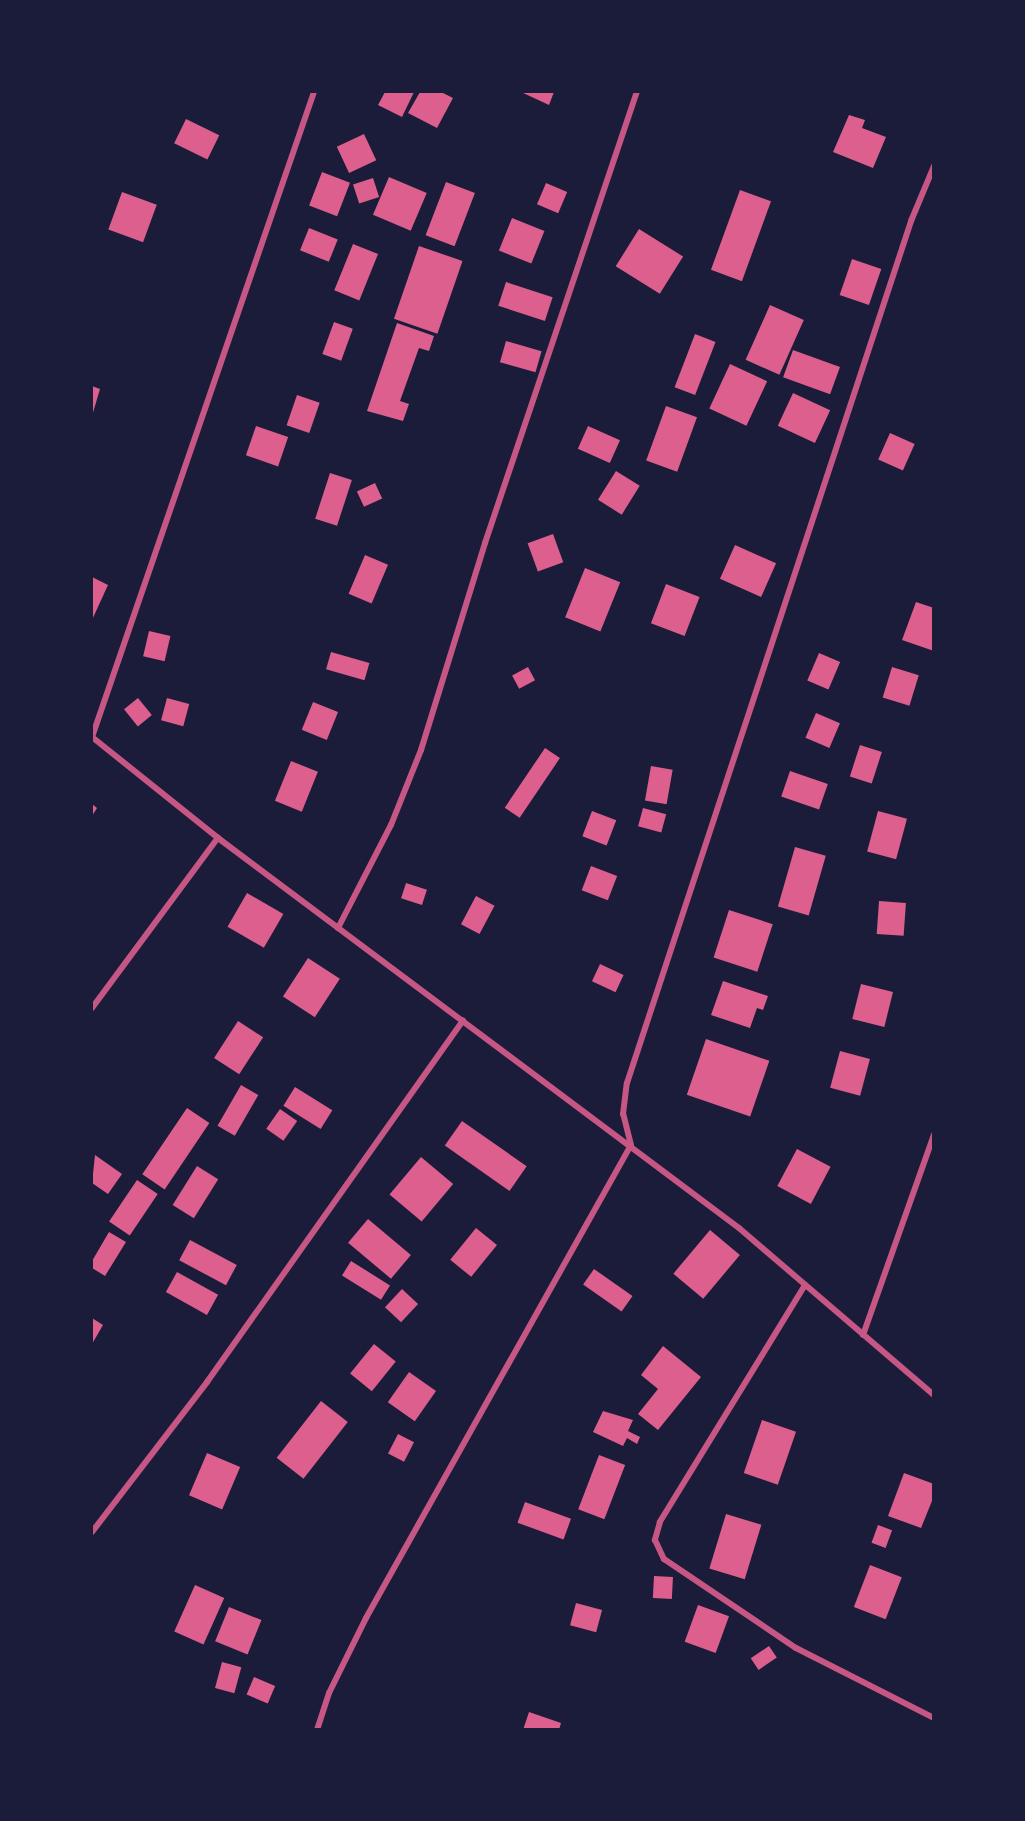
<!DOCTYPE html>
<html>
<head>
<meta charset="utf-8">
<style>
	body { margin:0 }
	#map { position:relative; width:1025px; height:1821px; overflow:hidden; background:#1b1b3a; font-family:Figtree,sans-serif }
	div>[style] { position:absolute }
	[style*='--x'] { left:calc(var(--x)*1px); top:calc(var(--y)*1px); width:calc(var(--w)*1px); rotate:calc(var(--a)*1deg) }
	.building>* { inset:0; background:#dd5f8e; transform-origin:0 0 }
	.minor>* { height:6px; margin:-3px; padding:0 3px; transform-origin:3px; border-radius:3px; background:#c65784 }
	span { translate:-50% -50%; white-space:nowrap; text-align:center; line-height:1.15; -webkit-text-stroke:6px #1b1b3a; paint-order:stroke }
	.frame { position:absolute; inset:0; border:93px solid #1b1b3a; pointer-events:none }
</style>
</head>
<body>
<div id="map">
	<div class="building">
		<div style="clip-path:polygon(385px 92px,414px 92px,402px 117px,378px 105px)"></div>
		<div style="clip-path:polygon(420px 92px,441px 92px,453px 98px,437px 128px,408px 113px)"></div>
		<div style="clip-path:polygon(521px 92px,554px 92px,549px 105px)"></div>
		<div style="clip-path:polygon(849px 115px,865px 120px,862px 128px,886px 137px,873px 168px,833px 152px)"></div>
		<div style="left:186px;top:119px;width:37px;height:27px;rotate:26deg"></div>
		<div style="left:364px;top:134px;width:29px;height:30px;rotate:65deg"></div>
		<div style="left:322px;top:172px;width:30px;height:36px;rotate:21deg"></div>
		<div style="left:389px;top:177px;width:41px;height:41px;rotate:23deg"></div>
		<div style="left:373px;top:178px;width:20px;height:21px;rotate:72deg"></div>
		<div style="left:446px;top:182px;width:31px;height:57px;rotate:21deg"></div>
		<div style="left:546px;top:183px;width:23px;height:23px;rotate:23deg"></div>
		<div style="left:740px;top:190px;width:33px;height:85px;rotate:20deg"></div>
		<div style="left:122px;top:192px;width:37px;height:40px;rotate:20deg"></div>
		<div style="left:512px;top:218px;width:35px;height:35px;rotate:22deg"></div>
		<div style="left:309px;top:228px;width:31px;height:24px;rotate:22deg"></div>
		<div style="left:639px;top:229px;width:52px;height:44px;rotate:32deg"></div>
		<div style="left:353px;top:244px;width:27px;height:50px;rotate:22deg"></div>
		<div style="left:419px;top:246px;width:46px;height:77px;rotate:19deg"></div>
		<div style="left:852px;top:259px;width:31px;height:38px;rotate:19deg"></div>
		<div style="left:506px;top:282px;width:49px;height:25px;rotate:18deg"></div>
		<div style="left:770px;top:305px;width:37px;height:60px;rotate:24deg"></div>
		<div style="left:334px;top:322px;width:20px;height:34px;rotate:20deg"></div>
		<div style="clip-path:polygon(397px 323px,434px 336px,429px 351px,419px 348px,400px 401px,409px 404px,403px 421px,367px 411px)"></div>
		<div style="left:695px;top:334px;width:22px;height:57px;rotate:21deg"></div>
		<div style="left:506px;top:341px;width:37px;height:22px;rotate:16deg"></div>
		<div style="left:793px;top:350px;width:50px;height:29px;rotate:20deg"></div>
		<div style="left:730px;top:364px;width:41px;height:49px;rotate:25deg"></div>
		<div style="clip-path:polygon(92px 386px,100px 389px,92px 416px)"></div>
		<div style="left:793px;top:393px;width:41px;height:36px;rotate:25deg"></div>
		<div style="left:297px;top:395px;width:24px;height:32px;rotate:19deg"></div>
		<div style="left:666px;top:406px;width:33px;height:58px;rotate:20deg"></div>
		<div style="left:256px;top:426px;width:34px;height:31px;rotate:19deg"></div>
		<div style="left:588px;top:426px;width:35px;height:25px;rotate:24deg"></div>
		<div style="left:890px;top:433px;width:27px;height:29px;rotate:24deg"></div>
		<div style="left:616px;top:471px;width:28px;height:34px;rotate:32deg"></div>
		<div style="left:330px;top:473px;width:23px;height:48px;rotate:18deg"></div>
		<div style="left:375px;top:483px;width:17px;height:20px;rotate:65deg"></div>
		<div style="left:553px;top:534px;width:30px;height:27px;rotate:70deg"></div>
		<div style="left:735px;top:545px;width:45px;height:37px;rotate:24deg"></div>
		<div style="left:365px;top:555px;width:25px;height:42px;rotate:23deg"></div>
		<div style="left:585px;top:568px;width:38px;height:53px;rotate:22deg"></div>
		<div style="clip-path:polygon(92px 577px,108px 585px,92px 620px)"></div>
		<div style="left:666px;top:584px;width:36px;height:42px;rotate:21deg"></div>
		<div style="clip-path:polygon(916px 602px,934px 608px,934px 651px,902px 640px)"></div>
		<div style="left:149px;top:631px;width:22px;height:26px;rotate:13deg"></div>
		<div style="left:331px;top:652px;width:40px;height:18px;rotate:16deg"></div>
		<div style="left:819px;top:653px;width:23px;height:30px;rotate:23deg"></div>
		<div style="left:528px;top:667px;width:15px;height:18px;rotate:62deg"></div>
		<div style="left:892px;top:667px;width:28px;height:32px;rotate:17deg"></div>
		<div style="left:138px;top:698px;width:22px;height:18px;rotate:51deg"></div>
		<div style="left:167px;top:698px;width:23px;height:23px;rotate:15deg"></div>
		<div style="left:313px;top:702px;width:27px;height:30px;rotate:22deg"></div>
		<div style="left:816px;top:713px;width:26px;height:27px;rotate:23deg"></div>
		<div style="left:860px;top:745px;width:23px;height:33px;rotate:18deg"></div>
		<div style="left:545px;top:748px;width:18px;height:72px;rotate:34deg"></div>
		<div style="left:291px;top:761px;width:29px;height:43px;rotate:22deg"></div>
		<div style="left:651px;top:766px;width:22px;height:35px;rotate:10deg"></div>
		<div style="left:790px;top:771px;width:40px;height:27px;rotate:19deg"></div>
		<div style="clip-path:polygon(92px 804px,97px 808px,92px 816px)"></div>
		<div style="left:643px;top:808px;width:24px;height:19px;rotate:15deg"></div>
		<div style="left:592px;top:811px;width:26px;height:27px;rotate:21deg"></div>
		<div style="left:878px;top:811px;width:30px;height:42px;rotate:15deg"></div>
		<div style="left:795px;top:847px;width:32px;height:62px;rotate:16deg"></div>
		<div style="left:591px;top:866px;width:28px;height:26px;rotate:21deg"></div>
		<div style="left:406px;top:883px;width:22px;height:16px;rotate:18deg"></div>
		<div style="left:247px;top:893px;width:42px;height:39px;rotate:30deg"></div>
		<div style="left:476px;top:896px;width:21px;height:32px;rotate:28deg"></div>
		<div style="left:879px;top:901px;width:27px;height:33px;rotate:4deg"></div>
		<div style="left:729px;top:910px;width:46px;height:50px;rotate:18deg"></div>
		<div style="left:308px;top:958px;width:38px;height:46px;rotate:33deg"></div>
		<div style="left:600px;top:964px;width:26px;height:19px;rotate:25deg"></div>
		<div style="clip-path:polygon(723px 981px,768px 996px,763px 1010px,757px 1008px,750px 1028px,711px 1015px)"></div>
		<div style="left:861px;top:984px;width:33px;height:36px;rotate:14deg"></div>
		<div style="left:238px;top:1021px;width:30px;height:44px;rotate:33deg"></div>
		<div style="left:706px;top:1039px;width:67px;height:59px;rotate:19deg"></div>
		<div style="left:840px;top:1051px;width:31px;height:38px;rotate:15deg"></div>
		<div style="left:241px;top:1085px;width:20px;height:47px;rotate:30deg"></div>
		<div style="left:295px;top:1087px;width:44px;height:22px;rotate:32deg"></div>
		<div style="left:187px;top:1108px;width:27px;height:80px;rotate:34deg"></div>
		<div style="left:280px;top:1109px;width:21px;height:24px;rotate:35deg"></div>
		<div style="left:462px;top:1121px;width:79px;height:30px;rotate:35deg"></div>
		<div style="left:797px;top:1149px;width:38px;height:42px;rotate:28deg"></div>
		<div style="clip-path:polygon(95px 1155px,122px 1174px,108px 1194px,92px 1183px)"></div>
		<div style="left:421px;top:1157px;width:42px;height:49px;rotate:40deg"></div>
		<div style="left:197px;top:1166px;width:25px;height:46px;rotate:32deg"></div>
		<div style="left:137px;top:1180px;width:25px;height:50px;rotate:34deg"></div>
		<div style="left:368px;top:1219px;width:56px;height:31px;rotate:40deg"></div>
		<div style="left:476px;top:1228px;width:27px;height:41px;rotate:39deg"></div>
		<div style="left:710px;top:1230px;width:39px;height:57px;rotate:40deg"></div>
		<div style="clip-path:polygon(109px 1232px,126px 1242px,105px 1276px,92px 1268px,92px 1261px)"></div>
		<div style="left:190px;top:1240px;width:53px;height:23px;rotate:28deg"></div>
		<div style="left:351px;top:1261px;width:46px;height:17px;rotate:32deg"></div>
		<div style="left:594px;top:1269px;width:47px;height:19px;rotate:35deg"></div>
		<div style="left:177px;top:1272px;width:47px;height:23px;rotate:29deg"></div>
		<div style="left:402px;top:1289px;width:22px;height:25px;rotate:43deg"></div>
		<div style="clip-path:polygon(92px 1318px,103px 1325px,92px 1344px)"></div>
		<div style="left:374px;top:1344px;width:28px;height:38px;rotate:39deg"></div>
		<div style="clip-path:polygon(663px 1346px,701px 1377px,658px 1430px,638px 1414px,658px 1389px,641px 1375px)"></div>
		<div style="left:409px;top:1372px;width:33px;height:37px;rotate:35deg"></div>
		<div style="left:321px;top:1401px;width:34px;height:72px;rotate:38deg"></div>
		<div style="clip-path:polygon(603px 1411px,633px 1420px,628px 1431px,640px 1437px,637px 1444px,627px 1438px,623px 1446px,593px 1432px)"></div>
		<div style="left:762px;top:1420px;width:36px;height:56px;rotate:19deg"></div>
		<div style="left:398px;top:1434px;width:18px;height:22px;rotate:27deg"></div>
		<div style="left:207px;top:1453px;width:36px;height:46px;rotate:23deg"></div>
		<div style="left:599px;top:1455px;width:28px;height:58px;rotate:21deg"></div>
		<div style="clip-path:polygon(904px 1473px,934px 1484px,934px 1496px,921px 1528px,888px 1516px)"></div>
		<div style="left:525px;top:1502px;width:49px;height:22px;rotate:20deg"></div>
		<div style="left:726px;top:1514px;width:37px;height:57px;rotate:17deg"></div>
		<div style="left:878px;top:1525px;width:15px;height:19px;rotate:20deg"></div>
		<div style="left:870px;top:1565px;width:34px;height:45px;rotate:21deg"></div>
		<div style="left:654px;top:1576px;width:19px;height:22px;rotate:3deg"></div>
		<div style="left:195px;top:1585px;width:32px;height:51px;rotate:24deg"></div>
		<div style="left:576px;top:1603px;width:27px;height:23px;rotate:15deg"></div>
		<div style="left:698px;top:1605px;width:33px;height:39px;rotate:20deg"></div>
		<div style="left:229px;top:1607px;width:35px;height:37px;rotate:22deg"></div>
		<div style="left:769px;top:1646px;width:14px;height:22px;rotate:56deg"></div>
		<div style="left:222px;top:1662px;width:20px;height:27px;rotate:15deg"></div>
		<div style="left:254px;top:1677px;width:23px;height:19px;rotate:23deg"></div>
		<div style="clip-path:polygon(529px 1712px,561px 1723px,559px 1730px,523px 1730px)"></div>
	</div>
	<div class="minor">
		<div style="--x:92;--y:737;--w:161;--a:38.7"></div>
		<div style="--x:218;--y:838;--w:651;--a:36.82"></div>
		<div style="--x:739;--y:1228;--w:257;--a:40.6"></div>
		<div style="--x:92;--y:737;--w:682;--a:-71.01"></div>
		<div style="--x:338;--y:928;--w:116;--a:-62.8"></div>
		<div style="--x:391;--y:825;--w:81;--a:-68.2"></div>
		<div style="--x:421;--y:750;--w:217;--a:-72.8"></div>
		<div style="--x:485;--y:543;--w:476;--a:-71.4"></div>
		<div style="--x:92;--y:1008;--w:212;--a:-53.5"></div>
		<div style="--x:805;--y:1285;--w:278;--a:121.5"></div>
		<div style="--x:660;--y:1522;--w:19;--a:106"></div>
		<div style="--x:655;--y:1540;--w:21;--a:65"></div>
		<div style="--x:664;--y:1559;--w:159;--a:34"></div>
		<div style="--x:796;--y:1648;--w:155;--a:26.9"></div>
		<div style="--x:863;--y:1335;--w:213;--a:-70.5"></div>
		<div style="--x:92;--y:1532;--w:189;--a:-52.5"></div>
		<div style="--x:207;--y:1382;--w:443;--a:-54.7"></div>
		<div style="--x:317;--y:1730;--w:39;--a:-72"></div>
		<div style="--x:329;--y:1693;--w:84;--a:-63.7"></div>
		<div style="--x:366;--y:1618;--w:542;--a:-60.74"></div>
		<div style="--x:631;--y:1145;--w:32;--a:-104"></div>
		<div style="--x:623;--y:1114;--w:31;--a:-83"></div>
		<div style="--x:627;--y:1083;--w:908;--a:-71.76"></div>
		<div style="--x:911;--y:221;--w:60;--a:-67.3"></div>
	</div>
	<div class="frame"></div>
</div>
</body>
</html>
